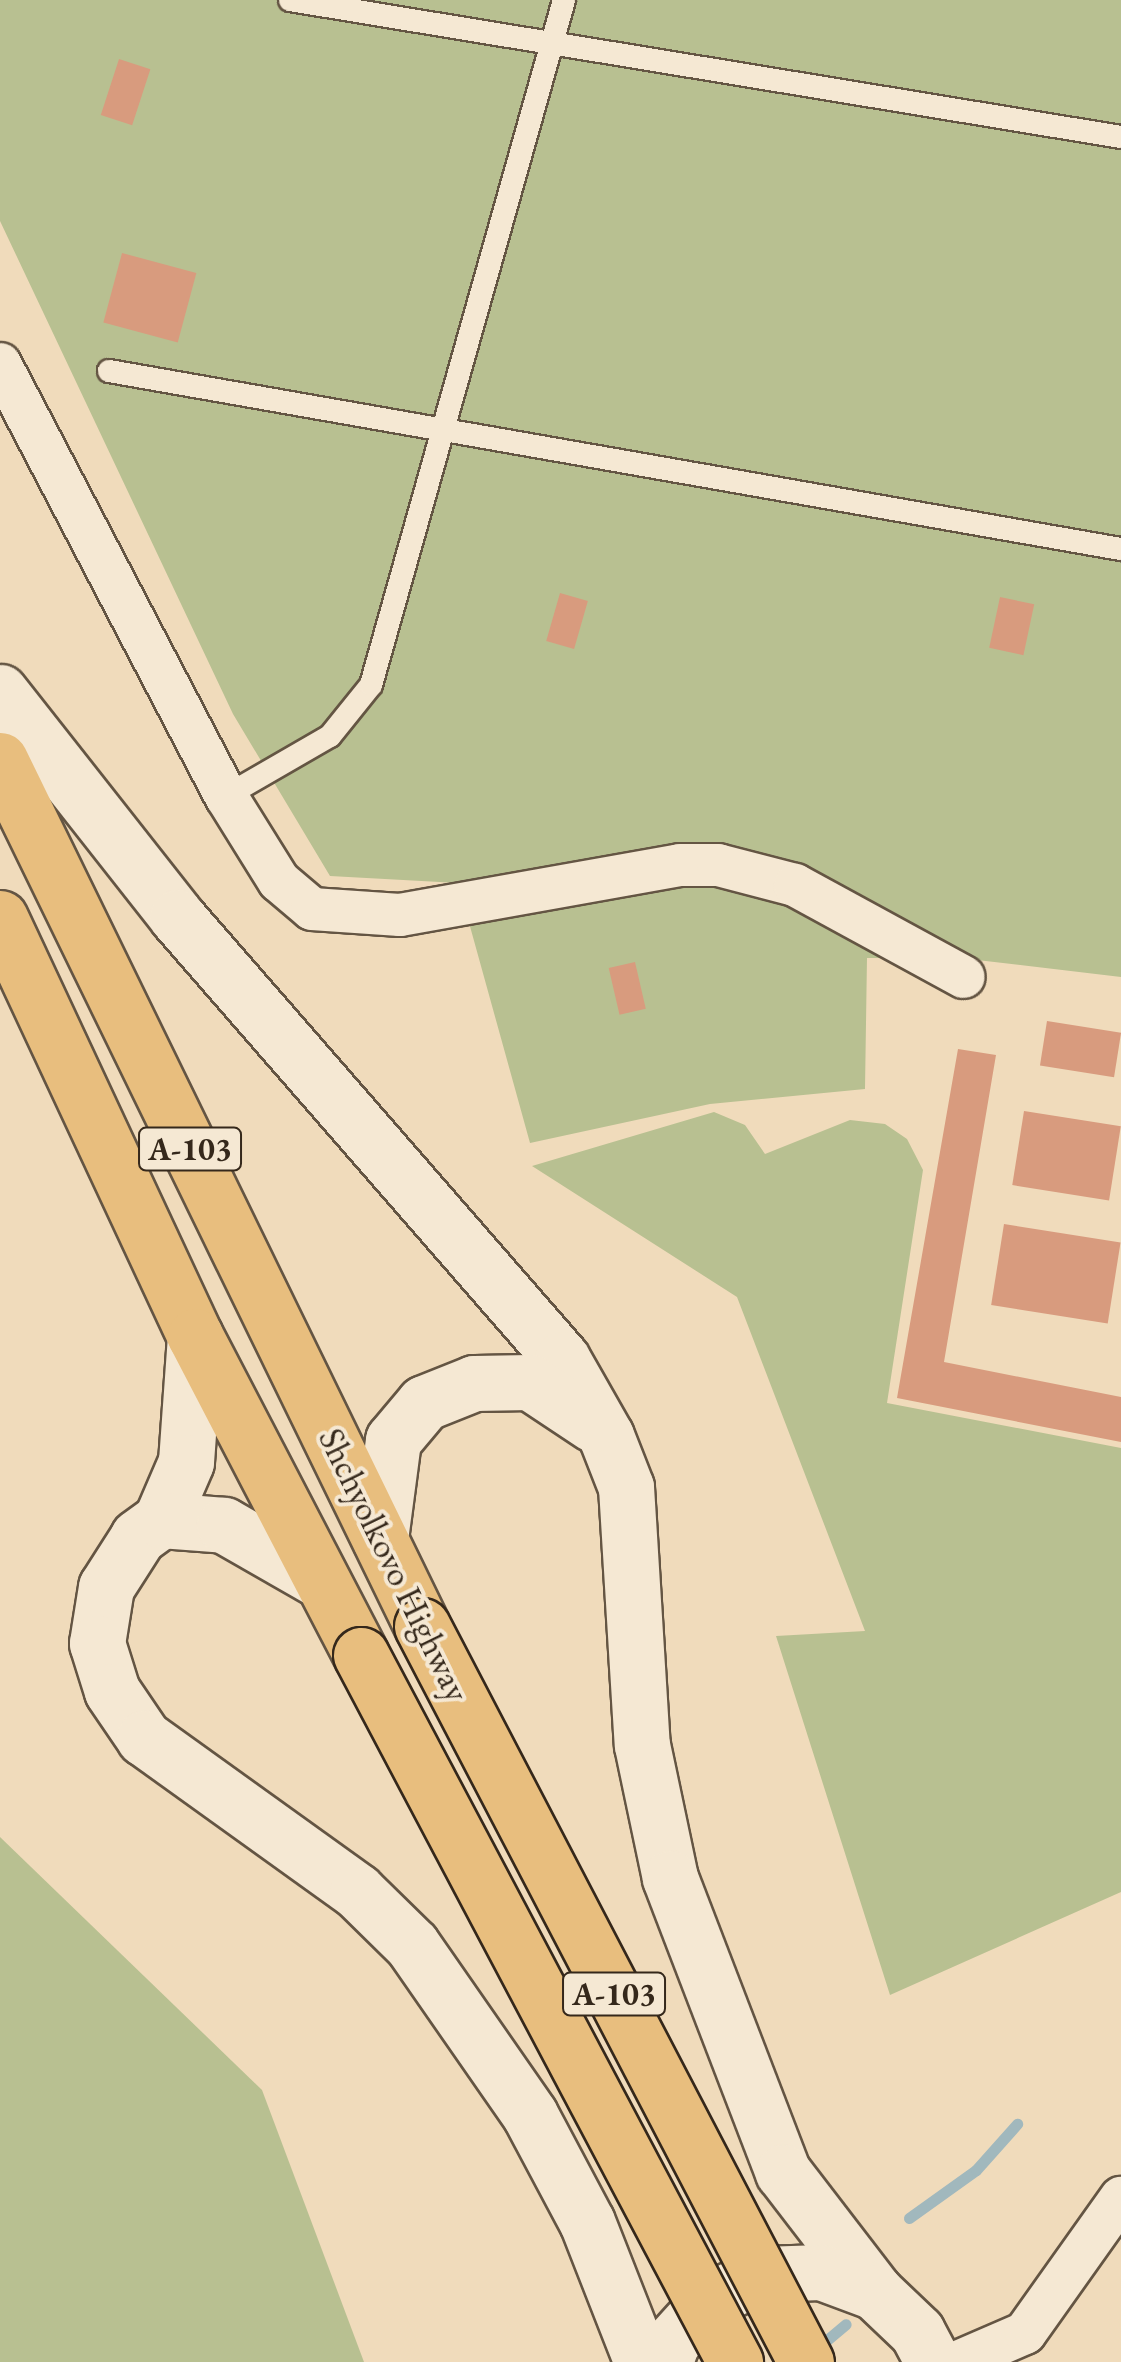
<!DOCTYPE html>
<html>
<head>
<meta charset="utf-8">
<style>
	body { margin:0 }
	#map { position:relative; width:1121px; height:2362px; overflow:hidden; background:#f0dbbb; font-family:"EB Garamond",serif }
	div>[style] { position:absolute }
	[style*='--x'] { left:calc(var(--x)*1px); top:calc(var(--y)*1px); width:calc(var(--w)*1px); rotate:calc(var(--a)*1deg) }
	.green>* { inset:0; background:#b8c091 }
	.stream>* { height:11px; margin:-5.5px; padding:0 5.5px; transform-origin:5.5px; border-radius:5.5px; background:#a1b8bd }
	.building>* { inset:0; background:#d89b7e; transform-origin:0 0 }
	.roads { filter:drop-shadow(2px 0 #645543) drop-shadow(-2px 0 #645543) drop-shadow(0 2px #645543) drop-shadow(0 -2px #645543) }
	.lane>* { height:22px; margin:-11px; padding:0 11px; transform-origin:11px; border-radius:11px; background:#f5e8d3 }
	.street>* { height:42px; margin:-21px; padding:0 21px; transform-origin:21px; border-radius:21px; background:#f5e8d3 }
	.secondary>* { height:55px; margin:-27.5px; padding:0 27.5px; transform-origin:27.5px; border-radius:27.5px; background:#f5e8d3 }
	.primary>* { height:55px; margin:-27.5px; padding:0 27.5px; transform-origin:27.5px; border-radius:27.5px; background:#e8be7e }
	.bridges { filter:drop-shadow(2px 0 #35281b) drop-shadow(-2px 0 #35281b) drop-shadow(0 2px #35281b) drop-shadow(0 -2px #35281b) }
	.primary-bridge>* { height:55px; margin:-27.5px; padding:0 27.5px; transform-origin:27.5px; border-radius:27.5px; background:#e8be7e }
	span { translate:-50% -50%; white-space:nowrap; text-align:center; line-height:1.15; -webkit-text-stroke:8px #f5e8d3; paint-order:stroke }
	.shield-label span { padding:2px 8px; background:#f5e8d3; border:2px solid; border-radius:8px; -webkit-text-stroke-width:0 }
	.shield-label { font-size:32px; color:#35281b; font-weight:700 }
	.street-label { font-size:35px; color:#35281b }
</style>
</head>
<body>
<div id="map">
	<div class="green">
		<div style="clip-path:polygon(0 0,1121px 0,1121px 977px,960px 958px,867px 958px,865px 1089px,710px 1104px,530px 1143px,458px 883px,330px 876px,233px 714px,0 221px)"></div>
		<div style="clip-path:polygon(714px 1112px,745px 1125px,765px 1154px,850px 1120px,885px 1124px,907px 1139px,923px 1170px,887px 1403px,1121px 1448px,1121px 1892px,890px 1995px,776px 1636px,865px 1631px,737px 1297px,532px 1166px)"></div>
		<div style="clip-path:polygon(0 1837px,262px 2090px,364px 2362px,0 2362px)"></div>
	</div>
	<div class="stream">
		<div style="--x:909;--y:2218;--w:82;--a:-35.6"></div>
		<div style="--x:976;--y:2170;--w:62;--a:-48.3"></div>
		<div style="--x:815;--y:2350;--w:40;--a:-40"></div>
	</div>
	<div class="building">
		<div style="left:119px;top:59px;width:33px;height:59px;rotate:18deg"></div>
		<div style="left:122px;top:253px;width:77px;height:72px;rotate:15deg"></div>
		<div style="left:560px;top:593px;width:29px;height:50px;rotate:16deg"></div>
		<div style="left:1000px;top:597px;width:35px;height:52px;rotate:12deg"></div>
		<div style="left:635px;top:962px;width:48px;height:27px;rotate:77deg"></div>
		<div style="left:1047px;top:1021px;width:75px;height:45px;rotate:9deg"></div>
		<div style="clip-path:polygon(958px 1049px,996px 1055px,944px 1362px,1121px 1397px,1121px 1442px,897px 1398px)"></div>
		<div style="left:1024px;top:1111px;width:98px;height:75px;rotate:9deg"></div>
		<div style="left:1004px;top:1224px;width:118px;height:82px;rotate:9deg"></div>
	</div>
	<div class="roads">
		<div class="lane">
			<div style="--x:290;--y:0;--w:842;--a:9.36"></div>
			<div style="--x:109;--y:371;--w:1028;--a:9.98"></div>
			<div style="--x:226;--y:796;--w:120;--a:-30"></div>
			<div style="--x:330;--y:736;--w:65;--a:-51.2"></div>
			<div style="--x:371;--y:685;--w:712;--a:-74.26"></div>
		</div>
		<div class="street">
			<div style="--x:0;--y:364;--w:488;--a:62.4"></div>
			<div style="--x:226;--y:796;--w:100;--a:58.1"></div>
			<div style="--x:279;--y:881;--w:43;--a:40.3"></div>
			<div style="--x:312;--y:909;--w:88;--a:3.9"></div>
			<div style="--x:400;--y:915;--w:284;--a:-10.1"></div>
			<div style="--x:680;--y:865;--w:38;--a:0"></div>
			<div style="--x:718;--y:865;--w:80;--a:14.6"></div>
			<div style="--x:795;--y:885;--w:192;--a:28.6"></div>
			<div style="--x:958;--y:2362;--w:73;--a:-23.4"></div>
			<div style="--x:1025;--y:2333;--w:166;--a:-54.6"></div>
		</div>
		<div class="secondary">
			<div style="--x:0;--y:692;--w:286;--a:51.8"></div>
			<div style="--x:177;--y:917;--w:586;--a:48.94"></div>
			<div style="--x:562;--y:1359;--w:89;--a:60.3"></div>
			<div style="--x:606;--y:1436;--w:55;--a:68.6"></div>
			<div style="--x:626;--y:1487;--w:258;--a:86.5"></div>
			<div style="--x:642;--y:1745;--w:136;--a:78.1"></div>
			<div style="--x:670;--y:1878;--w:315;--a:69"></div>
			<div style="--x:783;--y:2172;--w:151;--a:52.5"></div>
			<div style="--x:195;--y:1336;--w:126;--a:94.1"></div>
			<div style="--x:186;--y:1462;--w:63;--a:113.3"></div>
			<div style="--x:161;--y:1520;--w:29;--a:144"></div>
			<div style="--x:138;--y:1537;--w:59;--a:122.6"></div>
			<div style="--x:106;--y:1587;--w:57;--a:99.1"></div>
			<div style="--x:97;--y:1643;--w:50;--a:72.6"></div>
			<div style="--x:112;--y:1691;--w:57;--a:55.8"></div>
			<div style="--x:144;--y:1738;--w:262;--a:35.7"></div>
			<div style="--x:357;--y:1891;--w:77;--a:44.5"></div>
			<div style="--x:412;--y:1945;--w:207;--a:55.2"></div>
			<div style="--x:530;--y:2115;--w:121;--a:62"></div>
			<div style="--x:587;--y:2222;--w:150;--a:68.6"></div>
			<div style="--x:161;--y:1520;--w:63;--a:4.5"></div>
			<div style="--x:224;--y:1525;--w:111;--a:29.8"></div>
			<div style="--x:380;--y:1539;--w:100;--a:-82.5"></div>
			<div style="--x:393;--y:1440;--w:48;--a:-50"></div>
			<div style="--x:424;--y:1403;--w:54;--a:-21.8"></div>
			<div style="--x:474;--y:1383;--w:56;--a:-1"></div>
			<div style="--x:530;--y:1382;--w:76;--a:33.7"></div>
			<div style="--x:665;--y:2362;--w:21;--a:-71"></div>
			<div style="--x:672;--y:2342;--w:58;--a:-47.8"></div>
			<div style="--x:711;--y:2299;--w:58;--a:-25.7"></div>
			<div style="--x:763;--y:2274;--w:58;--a:-2"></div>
			<div style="--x:821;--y:2272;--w:58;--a:20.3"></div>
			<div style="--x:875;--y:2292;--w:58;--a:43.6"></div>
			<div style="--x:917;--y:2332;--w:34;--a:62"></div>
		</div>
		<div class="primary">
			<div style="--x:0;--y:760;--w:963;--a:64.02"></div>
			<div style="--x:0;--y:918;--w:461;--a:65"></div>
			<div style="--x:195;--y:1336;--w:360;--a:62.5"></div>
		</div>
	</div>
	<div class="bridges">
		<div class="primary-bridge">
			<div style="--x:422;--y:1626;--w:830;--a:62.45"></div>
			<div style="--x:361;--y:1655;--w:800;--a:62.12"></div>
		</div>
	</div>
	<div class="shield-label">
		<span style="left:190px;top:1149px">А-103</span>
		<span style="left:614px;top:1994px">А-103</span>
	</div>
	<div class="street-label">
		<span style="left:394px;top:1565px;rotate:64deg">Shchyolkovo Highway</span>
	</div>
</div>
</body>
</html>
